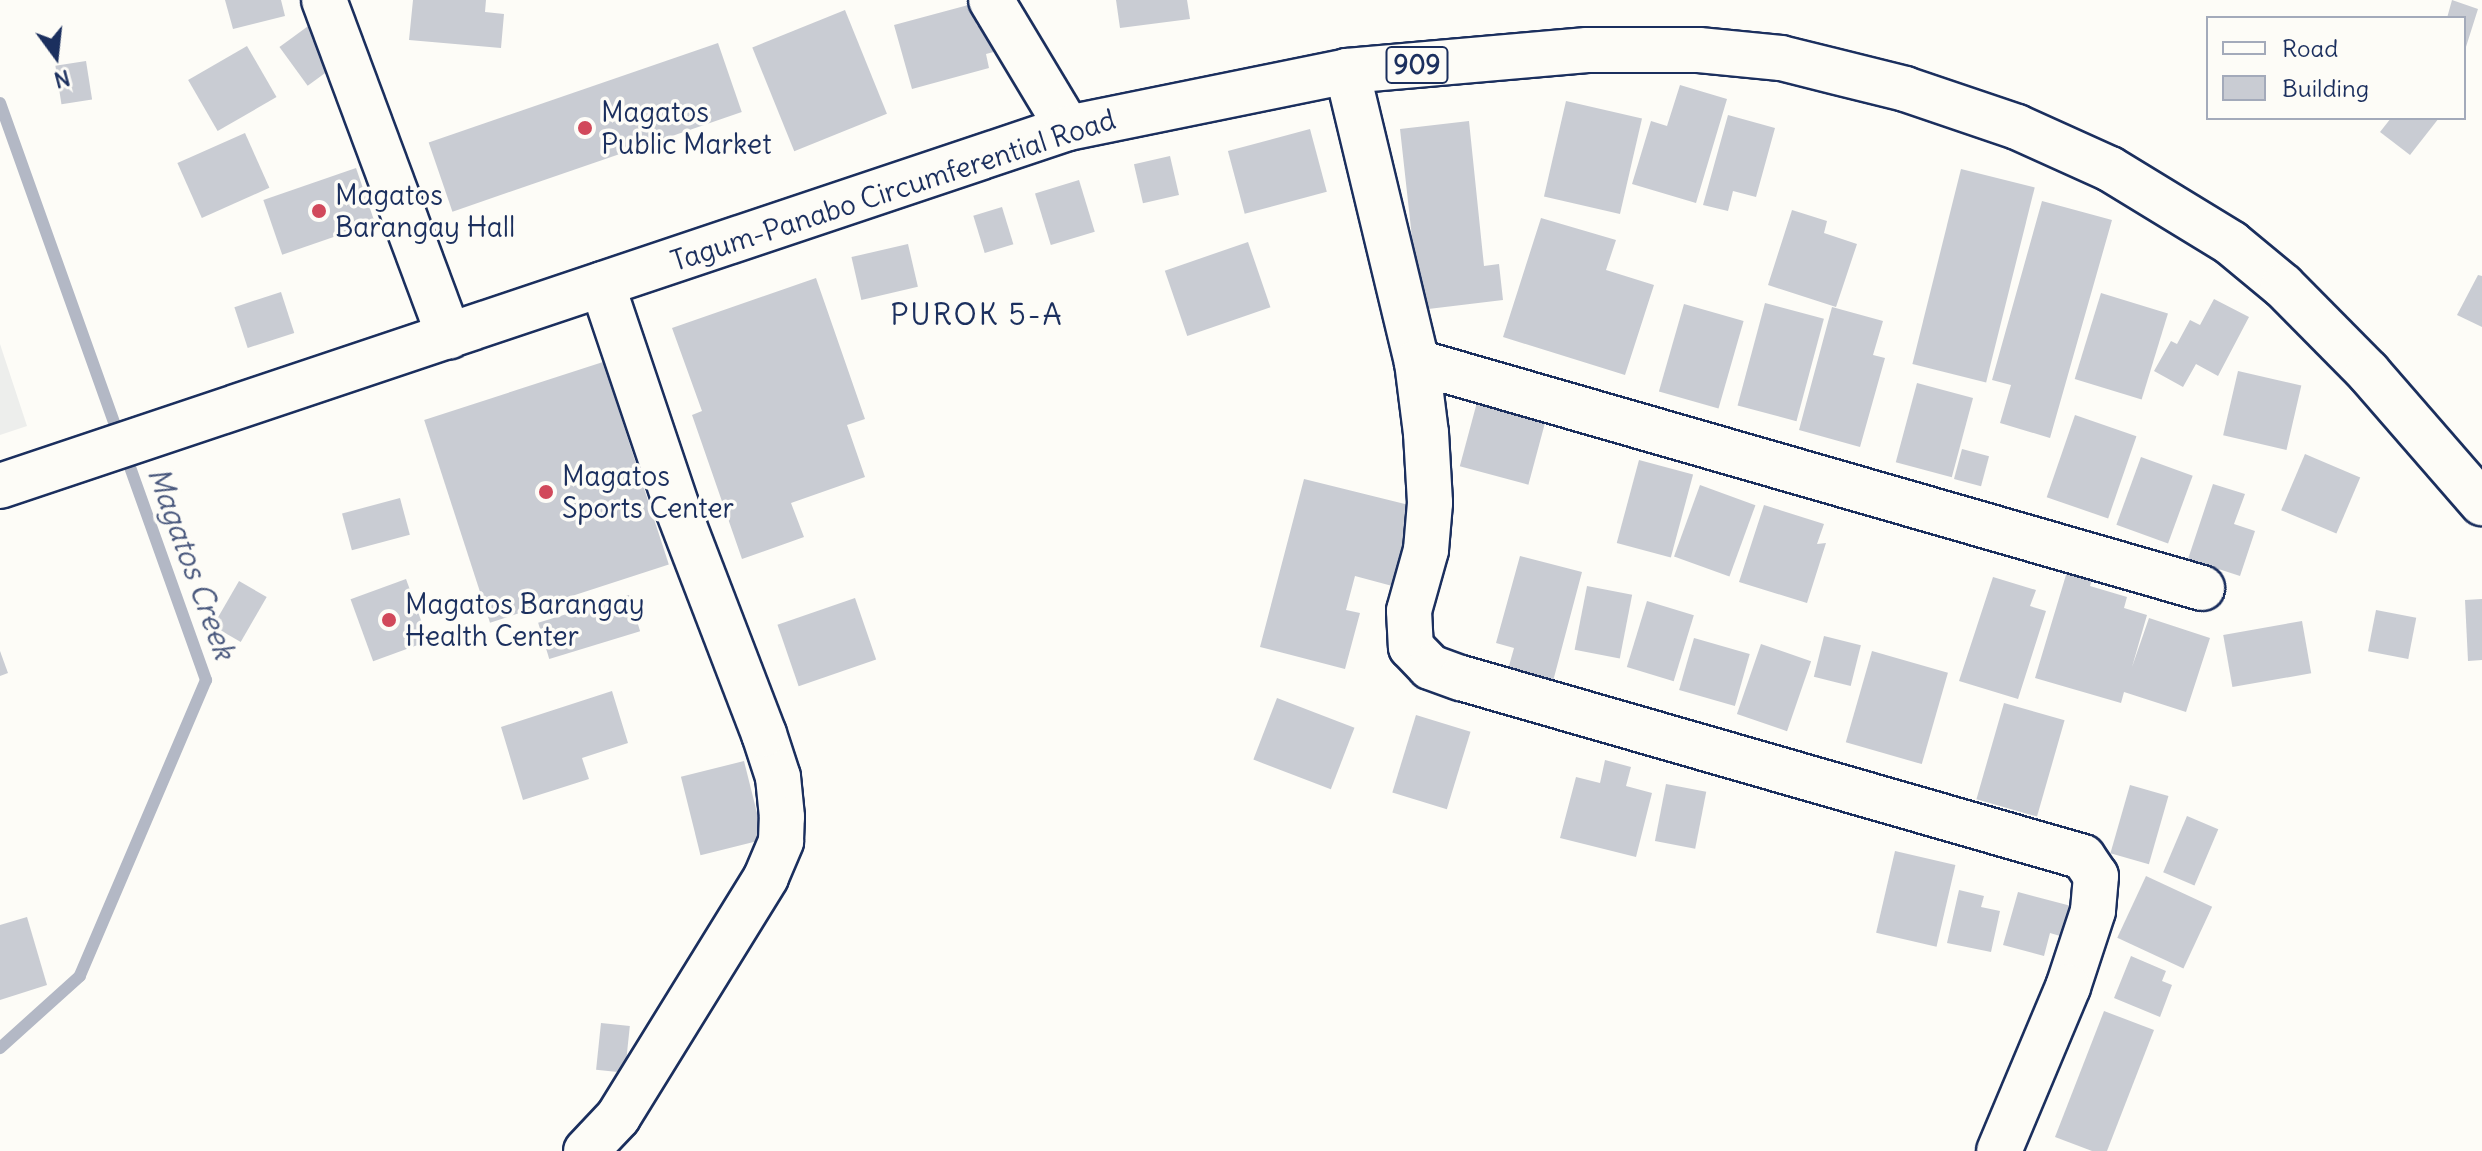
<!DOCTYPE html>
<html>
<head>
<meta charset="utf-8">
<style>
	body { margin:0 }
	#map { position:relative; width:2482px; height:1151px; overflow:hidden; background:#fdfcf7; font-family:Delius,sans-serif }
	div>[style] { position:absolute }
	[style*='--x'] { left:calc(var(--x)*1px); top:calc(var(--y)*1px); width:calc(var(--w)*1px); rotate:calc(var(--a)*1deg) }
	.built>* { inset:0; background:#edeeec }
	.stream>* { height:12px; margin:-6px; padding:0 6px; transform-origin:6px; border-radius:6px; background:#b3b8c5 }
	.building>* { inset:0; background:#c9ccd3; transform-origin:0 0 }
	.roads { filter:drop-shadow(2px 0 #1b2f5e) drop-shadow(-2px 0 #1b2f5e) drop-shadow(0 2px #1b2f5e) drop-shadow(0 -2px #1b2f5e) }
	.minor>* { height:44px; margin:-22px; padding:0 22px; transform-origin:22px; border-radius:22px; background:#fdfcf7 }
	.trunk>* { height:44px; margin:-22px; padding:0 22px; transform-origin:22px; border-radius:22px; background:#fdfcf7 }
	.dots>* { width:22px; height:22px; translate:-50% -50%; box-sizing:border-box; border:4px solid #fdfcf7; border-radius:50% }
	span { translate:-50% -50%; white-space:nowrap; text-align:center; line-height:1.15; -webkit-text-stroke:7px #fdfcf7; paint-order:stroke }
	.shield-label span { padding:2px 6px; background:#fdfcf7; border:2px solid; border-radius:6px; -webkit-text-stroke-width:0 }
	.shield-label { font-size:26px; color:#1b2f5e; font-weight:700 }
	.poi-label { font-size:28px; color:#1b2f5e }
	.left { translate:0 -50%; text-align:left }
	.street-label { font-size:28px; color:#1b2f5e }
	.neighbourhood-label { font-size:30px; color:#1b2f5e; letter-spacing:2px }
	.water-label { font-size:30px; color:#49587d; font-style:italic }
	.legend { position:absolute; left:2206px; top:16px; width:260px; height:104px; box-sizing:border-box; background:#fdfcf7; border:2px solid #a3aaba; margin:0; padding:10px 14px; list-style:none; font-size:24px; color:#1b2f5e }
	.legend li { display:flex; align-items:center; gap:16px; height:40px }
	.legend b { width:40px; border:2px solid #a3aaba }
	.north { position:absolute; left:16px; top:16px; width:80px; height:80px; -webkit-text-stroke:6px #fdfcf7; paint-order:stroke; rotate:165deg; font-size:22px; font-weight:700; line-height:32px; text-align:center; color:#1b2f5e }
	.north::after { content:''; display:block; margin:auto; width:28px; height:36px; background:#1b2f5e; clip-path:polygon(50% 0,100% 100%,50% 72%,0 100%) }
</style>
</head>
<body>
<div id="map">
	<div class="built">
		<div style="clip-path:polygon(0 344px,27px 426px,0 435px)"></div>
	</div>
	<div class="stream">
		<div style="--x:0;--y:103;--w:613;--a:70.35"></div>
		<div style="--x:206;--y:680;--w:322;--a:113.1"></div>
		<div style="--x:80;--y:976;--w:108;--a:138"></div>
	</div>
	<div class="building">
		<div style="clip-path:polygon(225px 0,281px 0,285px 16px,233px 29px)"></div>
		<div style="clip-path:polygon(413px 0,486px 0,485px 12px,504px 14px,501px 48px,409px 40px)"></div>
		<div style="clip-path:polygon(1116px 0,1187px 0,1190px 19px,1120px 28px)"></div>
		<div style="clip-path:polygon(2452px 0,2478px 9px,2465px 50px,2464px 18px,2447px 18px)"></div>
		<div style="clip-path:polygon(972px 4px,977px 26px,997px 21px,1005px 49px,986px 54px,989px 68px,912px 89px,894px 25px)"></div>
		<div style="left:845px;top:10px;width:112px;height:100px;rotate:68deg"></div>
		<div style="left:311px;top:24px;width:48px;height:39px;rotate:54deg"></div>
		<div style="left:718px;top:43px;width:73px;height:306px;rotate:71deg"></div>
		<div style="left:247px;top:46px;width:59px;height:68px;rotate:60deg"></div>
		<div style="left:86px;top:61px;width:39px;height:31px;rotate:81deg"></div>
		<div style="clip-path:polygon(1680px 85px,1727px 99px,1696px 203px,1632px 184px,1651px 121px,1667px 126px)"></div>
		<div style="left:1566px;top:101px;width:78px;height:98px;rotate:13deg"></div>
		<div style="clip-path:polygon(1728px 115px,1775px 128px,1756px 197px,1733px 191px,1728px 211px,1703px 205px)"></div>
		<div style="clip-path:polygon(2391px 118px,2439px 118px,2410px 155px,2380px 132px)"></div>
		<div style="clip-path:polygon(1469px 121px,1484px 266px,1499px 264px,1503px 300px,1420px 310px,1400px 129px)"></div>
		<div style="left:1310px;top:129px;width:65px;height:85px;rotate:75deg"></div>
		<div style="left:245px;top:133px;width:60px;height:74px;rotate:66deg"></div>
		<div style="left:1170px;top:156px;width:40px;height:37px;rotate:77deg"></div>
		<div style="left:356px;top:168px;width:58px;height:98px;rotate:71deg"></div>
		<div style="left:1961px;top:169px;width:76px;height:201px;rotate:14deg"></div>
		<div style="left:1079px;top:180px;width:54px;height:46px;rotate:73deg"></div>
		<div style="clip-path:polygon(2042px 201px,2112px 220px,2050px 438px,2000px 423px,2011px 385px,1992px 380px)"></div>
		<div style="left:1002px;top:207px;width:39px;height:30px;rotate:73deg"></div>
		<div style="clip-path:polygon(1792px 210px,1827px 221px,1824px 233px,1857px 244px,1836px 307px,1768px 285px)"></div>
		<div style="clip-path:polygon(1541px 218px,1616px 240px,1606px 270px,1654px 285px,1625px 375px,1503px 337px)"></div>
		<div style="left:1248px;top:242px;width:69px;height:88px;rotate:71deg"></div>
		<div style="left:908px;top:244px;width:44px;height:58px;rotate:77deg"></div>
		<div style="clip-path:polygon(2478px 275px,2482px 276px,2482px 327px,2457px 315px)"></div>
		<div style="clip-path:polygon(816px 278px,865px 419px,847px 425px,865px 477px,791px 503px,804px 537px,742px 559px,692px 415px,702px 411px,672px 328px)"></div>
		<div style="left:281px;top:292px;width:43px;height:49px;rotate:72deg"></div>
		<div style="left:2101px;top:293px;width:70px;height:90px;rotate:17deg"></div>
		<div style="clip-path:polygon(2214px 299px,2249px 317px,2218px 376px,2196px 364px,2183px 387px,2154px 371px,2171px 341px,2177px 344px,2190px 320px,2200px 325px)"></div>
		<div style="left:1765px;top:303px;width:61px;height:106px;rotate:15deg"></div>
		<div style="left:1684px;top:304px;width:62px;height:91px;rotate:16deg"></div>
		<div style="clip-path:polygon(1832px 307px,1883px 321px,1873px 355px,1885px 358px,1860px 447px,1799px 430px)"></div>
		<div style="left:603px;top:362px;width:213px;height:188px;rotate:72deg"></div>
		<div style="left:2238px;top:371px;width:65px;height:66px;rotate:13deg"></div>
		<div style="left:1917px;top:383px;width:58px;height:82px;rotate:15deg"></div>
		<div style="left:1480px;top:391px;width:71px;height:78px;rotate:15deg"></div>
		<div style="left:2075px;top:415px;width:65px;height:87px;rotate:19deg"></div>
		<div style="left:1962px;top:449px;width:28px;height:31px;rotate:15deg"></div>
		<div style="left:2305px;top:454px;width:60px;height:61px;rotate:23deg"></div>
		<div style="left:2141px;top:457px;width:55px;height:72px;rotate:20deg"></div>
		<div style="left:1639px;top:460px;width:56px;height:86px;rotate:15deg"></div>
		<div style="clip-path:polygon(1304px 479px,1417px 507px,1396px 587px,1355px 576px,1346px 610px,1360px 613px,1345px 669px,1260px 647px)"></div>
		<div style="clip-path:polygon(2213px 484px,2245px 494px,2234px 524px,2255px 531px,2240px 576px,2188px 559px)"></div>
		<div style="left:1700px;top:485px;width:59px;height:76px;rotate:20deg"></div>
		<div style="left:400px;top:498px;width:38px;height:60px;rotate:75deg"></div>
		<div style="clip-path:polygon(1764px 505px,1824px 524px,1817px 544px,1826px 543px,1807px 603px,1739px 582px)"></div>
		<div style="clip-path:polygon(1520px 556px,1582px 572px,1552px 685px,1507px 673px,1514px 648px,1496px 643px)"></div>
		<div style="clip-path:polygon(2069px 565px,2094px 572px,2090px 586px,2127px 597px,2124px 608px,2147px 615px,2132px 667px,2149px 618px,2210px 638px,2186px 712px,2124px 692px,2121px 703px,2035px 678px)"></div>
		<div style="clip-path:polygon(1993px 577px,2036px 590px,2030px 606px,2046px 611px,2018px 699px,1959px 681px)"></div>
		<div style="left:406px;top:579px;width:66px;height:59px;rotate:70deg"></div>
		<div style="left:239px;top:581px;width:32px;height:52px;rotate:30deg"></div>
		<div style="left:1587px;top:586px;width:46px;height:65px;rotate:11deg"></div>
		<div style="left:629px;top:595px;width:38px;height:95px;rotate:73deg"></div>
		<div style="left:855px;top:598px;width:65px;height:82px;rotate:71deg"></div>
		<div style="clip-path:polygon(2482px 599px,2482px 660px,2468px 661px,2465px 600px)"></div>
		<div style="left:1647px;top:601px;width:49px;height:69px;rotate:17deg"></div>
		<div style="left:2376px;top:610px;width:41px;height:42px;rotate:11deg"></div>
		<div style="left:2302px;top:621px;width:53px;height:80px;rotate:80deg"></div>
		<div style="left:1824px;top:636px;width:38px;height:42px;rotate:14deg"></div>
		<div style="left:1694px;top:638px;width:58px;height:54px;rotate:16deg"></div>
		<div style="left:1761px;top:644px;width:53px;height:74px;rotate:19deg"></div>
		<div style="clip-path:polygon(0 651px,8px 673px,0 676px)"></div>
		<div style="left:1872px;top:651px;width:79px;height:95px;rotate:16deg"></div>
		<div style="clip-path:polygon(612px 691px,628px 743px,582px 758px,589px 779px,523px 800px,501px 727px)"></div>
		<div style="left:1277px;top:698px;width:83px;height:66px;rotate:21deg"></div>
		<div style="left:2004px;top:703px;width:63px;height:100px;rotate:16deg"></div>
		<div style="left:1416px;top:715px;width:57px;height:81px;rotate:17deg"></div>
		<div style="clip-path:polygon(1605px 760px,1631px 767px,1626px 786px,1652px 793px,1636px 857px,1560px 838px,1576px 777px,1600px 783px)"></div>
		<div style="left:744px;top:761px;width:81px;height:65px;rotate:76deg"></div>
		<div style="left:1666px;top:784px;width:41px;height:58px;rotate:11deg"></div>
		<div style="left:2130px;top:785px;width:40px;height:71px;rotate:16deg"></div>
		<div style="left:2187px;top:816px;width:34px;height:61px;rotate:23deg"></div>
		<div style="left:1895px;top:851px;width:62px;height:84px;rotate:13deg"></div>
		<div style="left:2146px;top:876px;width:73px;height:68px;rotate:25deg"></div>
		<div style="clip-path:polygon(1959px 890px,1984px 896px,1981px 907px,2000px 911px,1991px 952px,1947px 943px)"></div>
		<div style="clip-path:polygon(2018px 892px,2075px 907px,2067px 938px,2050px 933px,2044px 956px,2003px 945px)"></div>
		<div style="clip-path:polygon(27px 917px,47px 985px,0 1000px,0 925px)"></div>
		<div style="clip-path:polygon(2131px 956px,2166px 971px,2162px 981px,2172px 985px,2160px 1017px,2114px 998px)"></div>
		<div style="clip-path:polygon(2104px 1011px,2154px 1030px,2107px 1151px,2092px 1151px,2055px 1137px)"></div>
		<div style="left:601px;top:1023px;width:29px;height:47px;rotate:6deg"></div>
	</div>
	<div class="roads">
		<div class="minor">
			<div style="--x:324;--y:0;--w:359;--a:69.6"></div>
			<div style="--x:991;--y:0;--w:149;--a:59"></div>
			<div style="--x:1347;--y:71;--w:299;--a:76.5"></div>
			<div style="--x:1417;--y:362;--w:72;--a:82.8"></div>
			<div style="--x:1426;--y:433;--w:70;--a:86.7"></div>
			<div style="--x:1430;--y:503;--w:47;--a:94.9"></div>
			<div style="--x:1426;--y:550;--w:63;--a:105.6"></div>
			<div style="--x:1409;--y:611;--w:36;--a:87"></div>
			<div style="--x:1411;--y:647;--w:28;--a:46"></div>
			<div style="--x:1430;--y:667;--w:33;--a:20"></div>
			<div style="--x:1461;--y:678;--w:647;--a:16.05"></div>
			<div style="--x:2083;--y:857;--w:23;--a:56"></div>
			<div style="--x:2096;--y:876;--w:35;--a:95"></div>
			<div style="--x:2093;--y:911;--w:80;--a:108.2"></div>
			<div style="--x:2068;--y:987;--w:178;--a:112.8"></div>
			<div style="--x:1417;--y:362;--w:817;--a:16.06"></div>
			<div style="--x:586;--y:1151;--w:47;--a:-46.7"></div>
			<div style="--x:618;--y:1117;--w:282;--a:-58.3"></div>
			<div style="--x:766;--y:877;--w:39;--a:-67"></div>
			<div style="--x:781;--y:841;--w:24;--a:-88"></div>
			<div style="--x:782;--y:817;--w:40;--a:-95.7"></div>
			<div style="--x:778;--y:777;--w:45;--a:-108"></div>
			<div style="--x:764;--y:734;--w:243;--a:-111"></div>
			<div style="--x:677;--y:507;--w:235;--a:-108.6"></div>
		</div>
		<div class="trunk">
			<div style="--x:0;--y:486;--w:1126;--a:-18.53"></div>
			<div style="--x:1068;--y:128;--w:285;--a:-11.5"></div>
			<div style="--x:1347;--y:71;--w:241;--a:-5"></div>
			<div style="--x:1587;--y:50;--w:112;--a:0"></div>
			<div style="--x:1699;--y:50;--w:82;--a:5.6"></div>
			<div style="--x:1781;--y:58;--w:128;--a:14"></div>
			<div style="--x:1905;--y:89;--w:118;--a:18.7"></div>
			<div style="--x:2017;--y:127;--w:102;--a:24.3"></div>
			<div style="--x:2110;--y:169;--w:142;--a:31.4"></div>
			<div style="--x:2231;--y:243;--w:67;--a:39.6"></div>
			<div style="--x:2283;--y:286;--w:121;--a:45.3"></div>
			<div style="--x:2368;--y:372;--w:174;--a:49"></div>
		</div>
	</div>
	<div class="dots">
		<div style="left:585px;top:128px;background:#d1495b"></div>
		<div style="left:319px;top:211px;background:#d1495b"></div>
		<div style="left:546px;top:492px;background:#d1495b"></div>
		<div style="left:389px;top:620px;background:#d1495b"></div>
	</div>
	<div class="shield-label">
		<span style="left:1417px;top:65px">909</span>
	</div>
	<div class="poi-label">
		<span class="left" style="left:601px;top:128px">Magatos<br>Public Market</span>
		<span class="left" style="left:335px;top:211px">Magatos<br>Barangay Hall</span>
		<span class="left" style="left:562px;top:492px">Magatos<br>Sports Center</span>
		<span class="left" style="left:405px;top:620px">Magatos Barangay<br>Health Center</span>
	</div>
	<div class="street-label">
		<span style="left:893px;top:190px;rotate:-18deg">Tagum-Panabo Circumferential Road</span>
	</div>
	<div class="neighbourhood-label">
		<span style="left:977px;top:314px">PUROK 5-A</span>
	</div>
	<div class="water-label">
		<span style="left:192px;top:563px;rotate:70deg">Magatos Creek</span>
	</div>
	<ul class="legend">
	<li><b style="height:10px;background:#fdfcf7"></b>Road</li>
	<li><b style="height:22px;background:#c9ccd3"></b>Building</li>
	</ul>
	<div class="north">N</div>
</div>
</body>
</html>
